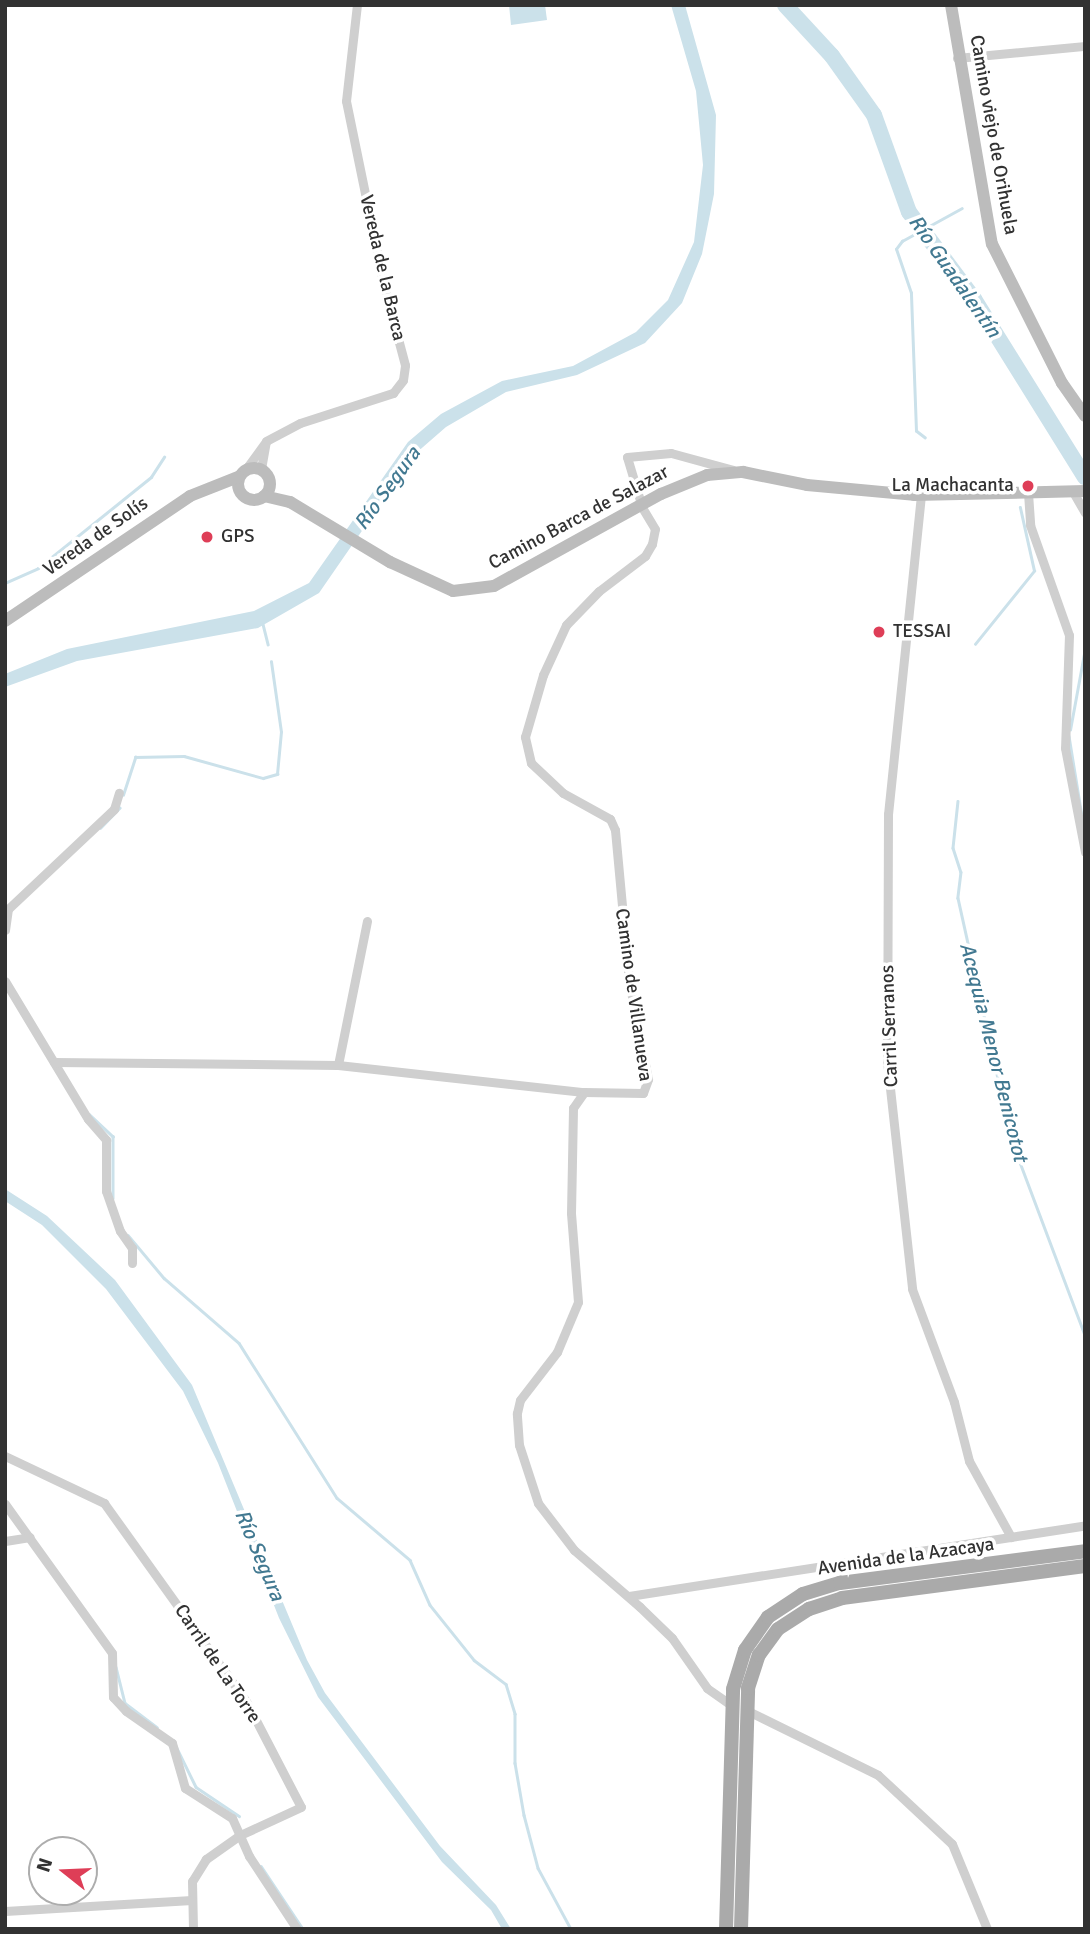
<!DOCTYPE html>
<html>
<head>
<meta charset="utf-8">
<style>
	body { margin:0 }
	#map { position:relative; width:1090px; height:1934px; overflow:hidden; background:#fff; font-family:Signika,sans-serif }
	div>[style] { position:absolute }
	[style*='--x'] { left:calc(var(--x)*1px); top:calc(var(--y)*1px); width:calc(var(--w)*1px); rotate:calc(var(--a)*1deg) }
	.water>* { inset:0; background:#cbe1ea }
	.stream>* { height:2.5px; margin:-1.25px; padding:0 1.25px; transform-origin:1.25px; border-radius:1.25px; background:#cbe1ea }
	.river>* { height:16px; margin:-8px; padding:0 8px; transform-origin:8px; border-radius:8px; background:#cbe1ea }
	.street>* { height:9px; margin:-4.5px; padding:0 4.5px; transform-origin:4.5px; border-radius:4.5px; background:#cfcfcf }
	.secondary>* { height:12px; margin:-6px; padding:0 6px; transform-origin:6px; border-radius:6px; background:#bcbcbc }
	.secondary>.ring { margin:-6px; padding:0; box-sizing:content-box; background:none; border:12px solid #bcbcbc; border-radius:50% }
	.primary>* { height:14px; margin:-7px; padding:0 7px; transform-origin:7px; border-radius:7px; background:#aaa }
	.dots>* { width:19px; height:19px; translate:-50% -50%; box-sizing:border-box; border:4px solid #fff; border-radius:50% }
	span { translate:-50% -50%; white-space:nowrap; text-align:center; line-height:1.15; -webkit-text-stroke:7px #fff; paint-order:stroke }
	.street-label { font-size:19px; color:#323232 }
	.poi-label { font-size:19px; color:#323232 }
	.right { translate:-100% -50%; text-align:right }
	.left { translate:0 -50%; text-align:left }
	.water-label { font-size:21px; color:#427991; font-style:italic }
	.frame { position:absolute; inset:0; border:7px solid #323232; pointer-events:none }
	.north { position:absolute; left:28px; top:1836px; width:70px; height:70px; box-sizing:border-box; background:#fff; border:2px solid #adadad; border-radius:50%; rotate:288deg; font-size:19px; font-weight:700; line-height:28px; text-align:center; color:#323232 }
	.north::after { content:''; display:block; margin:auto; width:24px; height:32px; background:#de3e57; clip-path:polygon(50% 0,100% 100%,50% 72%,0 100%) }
</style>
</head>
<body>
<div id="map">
	<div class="water">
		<div style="clip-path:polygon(509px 5px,545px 5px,547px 20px,511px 25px)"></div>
		<div style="clip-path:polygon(671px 5px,685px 5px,716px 115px,714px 194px,702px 254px,682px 303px,645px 343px,577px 375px,506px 392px,446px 427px,415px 454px,319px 593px,258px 628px,77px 661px,5px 687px,5px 674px,67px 649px,254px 611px,309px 583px,408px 442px,441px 414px,502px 381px,573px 366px,636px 332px,668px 300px,694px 242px,703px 165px,696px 91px)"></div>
		<div style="clip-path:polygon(5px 1189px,47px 1216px,115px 1280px,192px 1385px,307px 1660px,325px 1693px,440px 1846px,496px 1905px,511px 1929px,502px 1929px,491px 1910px,442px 1862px,318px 1697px,279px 1618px,218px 1463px,183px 1391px,106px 1289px,42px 1225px,5px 1201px)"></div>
	</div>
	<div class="stream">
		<div style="--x:925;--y:438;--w:11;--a:-142"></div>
		<div style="--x:916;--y:431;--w:138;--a:-92.1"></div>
		<div style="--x:911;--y:293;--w:46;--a:-108.8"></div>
		<div style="--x:896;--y:249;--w:10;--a:-53"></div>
		<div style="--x:902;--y:241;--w:68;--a:-28.8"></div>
		<div style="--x:5;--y:583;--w:36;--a:-24"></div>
		<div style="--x:38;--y:568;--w:145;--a:-38.8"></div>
		<div style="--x:151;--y:477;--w:24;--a:-57"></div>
		<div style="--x:263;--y:624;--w:21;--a:76"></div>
		<div style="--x:975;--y:644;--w:94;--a:-51.1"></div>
		<div style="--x:1034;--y:571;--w:65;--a:-102.5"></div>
		<div style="--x:1070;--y:730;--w:83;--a:-79.6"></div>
		<div style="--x:1069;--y:736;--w:81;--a:80.8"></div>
		<div style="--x:123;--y:795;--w:40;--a:-72"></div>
		<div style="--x:135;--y:757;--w:49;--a:-1.2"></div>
		<div style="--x:184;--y:756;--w:82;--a:15.6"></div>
		<div style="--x:263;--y:778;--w:15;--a:-16"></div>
		<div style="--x:277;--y:774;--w:42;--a:-84.6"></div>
		<div style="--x:281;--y:732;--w:71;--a:-98.1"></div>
		<div style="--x:958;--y:801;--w:47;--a:96.1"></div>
		<div style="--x:953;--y:848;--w:25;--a:72"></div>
		<div style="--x:961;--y:872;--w:26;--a:97"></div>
		<div style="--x:958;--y:898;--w:249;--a:77.5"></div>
		<div style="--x:1012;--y:1141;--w:207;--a:69.4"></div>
		<div style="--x:100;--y:828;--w:28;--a:-46"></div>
		<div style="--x:89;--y:1114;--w:33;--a:43"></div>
		<div style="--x:113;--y:1136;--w:62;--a:90"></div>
		<div style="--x:128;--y:1235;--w:56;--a:50.1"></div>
		<div style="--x:164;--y:1278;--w:99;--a:40.9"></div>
		<div style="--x:239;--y:1343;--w:183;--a:57.7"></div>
		<div style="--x:337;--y:1498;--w:96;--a:40.3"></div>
		<div style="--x:410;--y:1560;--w:49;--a:66"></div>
		<div style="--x:430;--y:1605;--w:70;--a:51.3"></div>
		<div style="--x:474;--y:1660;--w:40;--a:37"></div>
		<div style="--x:506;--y:1684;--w:31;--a:73"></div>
		<div style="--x:515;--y:1714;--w:49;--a:90"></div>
		<div style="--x:515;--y:1763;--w:53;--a:80.2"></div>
		<div style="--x:524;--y:1815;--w:55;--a:75.2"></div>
		<div style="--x:538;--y:1868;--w:69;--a:61.6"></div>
		<div style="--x:116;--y:1667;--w:37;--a:76"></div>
		<div style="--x:125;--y:1703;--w:40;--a:37"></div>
		<div style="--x:173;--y:1740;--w:52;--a:63.9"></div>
		<div style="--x:196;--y:1787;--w:52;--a:34"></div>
		<div style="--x:261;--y:1866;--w:76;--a:56.3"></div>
	</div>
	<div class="river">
		<div style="--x:785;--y:5;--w:69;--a:47.3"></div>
		<div style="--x:832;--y:56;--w:72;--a:54.6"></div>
		<div style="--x:874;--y:115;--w:103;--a:70.2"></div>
		<div style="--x:909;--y:212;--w:109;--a:53.2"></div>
		<div style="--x:974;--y:299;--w:210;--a:58.1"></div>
	</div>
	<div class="street">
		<div style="--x:957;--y:58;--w:129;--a:-5.4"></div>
		<div style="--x:246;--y:469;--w:34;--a:-54"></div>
		<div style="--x:266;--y:441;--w:38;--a:-28"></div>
		<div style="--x:300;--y:423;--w:98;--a:-17.9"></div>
		<div style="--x:393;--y:393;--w:16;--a:-52"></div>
		<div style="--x:403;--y:380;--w:15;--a:-82"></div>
		<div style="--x:405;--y:365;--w:82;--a:-104.9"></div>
		<div style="--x:384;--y:286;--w:189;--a:-101.6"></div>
		<div style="--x:346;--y:101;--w:97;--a:-83.5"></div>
		<div style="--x:261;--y:469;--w:27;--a:-80"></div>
		<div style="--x:1073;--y:492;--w:24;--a:60"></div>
		<div style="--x:1028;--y:493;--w:32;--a:86"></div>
		<div style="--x:1030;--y:525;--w:117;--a:70.5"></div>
		<div style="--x:1069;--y:635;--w:113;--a:92"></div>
		<div style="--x:1065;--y:748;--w:106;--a:79.1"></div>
		<div style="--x:921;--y:495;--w:321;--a:95.9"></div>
		<div style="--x:888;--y:814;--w:247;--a:90.2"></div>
		<div style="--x:887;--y:1061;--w:229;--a:83.7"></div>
		<div style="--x:912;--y:1289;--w:121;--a:69.6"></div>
		<div style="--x:954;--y:1402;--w:61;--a:75.7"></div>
		<div style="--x:969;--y:1461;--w:87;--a:61.1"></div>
		<div style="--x:367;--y:921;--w:147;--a:101.4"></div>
		<div style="--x:338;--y:1065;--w:247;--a:6.3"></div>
		<div style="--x:5;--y:930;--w:21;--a:-82"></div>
		<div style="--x:8;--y:909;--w:146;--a:-43.3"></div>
		<div style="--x:114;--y:809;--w:17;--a:-73"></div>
		<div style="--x:5;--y:981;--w:161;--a:59"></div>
		<div style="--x:88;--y:1119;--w:28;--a:49"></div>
		<div style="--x:106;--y:1140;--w:51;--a:90"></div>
		<div style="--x:106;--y:1191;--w:42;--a:70.7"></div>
		<div style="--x:120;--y:1231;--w:21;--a:55"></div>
		<div style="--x:132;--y:1248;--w:15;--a:90"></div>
		<div style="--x:54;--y:1062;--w:284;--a:0.6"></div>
		<div style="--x:5;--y:1456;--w:110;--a:25.4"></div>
		<div style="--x:104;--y:1503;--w:244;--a:54.4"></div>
		<div style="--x:246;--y:1701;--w:119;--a:62.6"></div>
		<div style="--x:301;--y:1807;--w:67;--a:155.3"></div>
		<div style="--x:240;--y:1835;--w:42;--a:144.8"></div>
		<div style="--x:206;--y:1859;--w:26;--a:122"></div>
		<div style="--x:192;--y:1881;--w:48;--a:88.8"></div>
		<div style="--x:5;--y:1504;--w:183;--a:54.3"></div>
		<div style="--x:112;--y:1653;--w:44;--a:88.7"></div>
		<div style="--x:113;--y:1697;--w:19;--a:47"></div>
		<div style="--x:126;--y:1711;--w:56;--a:34.8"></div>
		<div style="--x:172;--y:1743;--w:47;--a:73.9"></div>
		<div style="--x:185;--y:1788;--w:56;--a:32.6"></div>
		<div style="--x:232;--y:1818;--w:42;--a:65.9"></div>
		<div style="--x:249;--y:1856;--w:87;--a:56.7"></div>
		<div style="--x:5;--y:1541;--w:25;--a:-9"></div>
		<div style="--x:629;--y:1596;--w:461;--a:-8.8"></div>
		<div style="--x:731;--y:1705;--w:29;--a:-145"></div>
		<div style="--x:707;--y:1688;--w:61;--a:-125"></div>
		<div style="--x:672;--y:1638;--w:45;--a:-135.9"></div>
		<div style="--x:640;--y:1607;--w:87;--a:-139.2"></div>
		<div style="--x:574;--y:1550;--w:59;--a:-127.5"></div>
		<div style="--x:538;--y:1503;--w:61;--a:-108.1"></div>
		<div style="--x:519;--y:1445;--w:32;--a:-94"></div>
		<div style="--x:517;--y:1413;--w:13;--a:-77"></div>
		<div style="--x:520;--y:1400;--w:61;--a:-52.4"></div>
		<div style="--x:557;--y:1352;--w:54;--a:-67.2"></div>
		<div style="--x:578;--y:1302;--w:89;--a:-94.5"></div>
		<div style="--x:571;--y:1213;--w:105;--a:-88.9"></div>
		<div style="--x:573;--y:1108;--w:19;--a:-55"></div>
		<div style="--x:584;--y:1092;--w:59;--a:1"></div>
		<div style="--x:643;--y:1093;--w:15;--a:-70"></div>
		<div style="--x:648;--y:1079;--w:100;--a:-101"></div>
		<div style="--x:629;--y:981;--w:152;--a:-95.3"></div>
		<div style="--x:615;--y:830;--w:12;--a:-114"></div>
		<div style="--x:610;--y:819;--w:54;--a:-151"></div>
		<div style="--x:563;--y:793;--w:44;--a:-136.8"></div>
		<div style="--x:531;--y:763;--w:27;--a:-103"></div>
		<div style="--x:525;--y:737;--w:65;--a:-73.8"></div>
		<div style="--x:543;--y:675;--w:55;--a:-65.3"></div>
		<div style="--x:566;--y:625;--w:47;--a:-45.9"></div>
		<div style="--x:599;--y:591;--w:58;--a:-37.3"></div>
		<div style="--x:645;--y:556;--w:14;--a:-60"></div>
		<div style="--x:652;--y:544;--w:15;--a:-79"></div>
		<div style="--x:655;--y:529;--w:26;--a:-121"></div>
		<div style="--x:642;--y:507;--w:52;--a:-106.7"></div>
		<div style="--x:627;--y:457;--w:44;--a:-5.2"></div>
		<div style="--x:671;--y:453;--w:64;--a:15.3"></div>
		<div style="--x:746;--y:1710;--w:147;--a:26.2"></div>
		<div style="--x:878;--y:1775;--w:101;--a:43"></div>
		<div style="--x:952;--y:1844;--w:92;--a:67.6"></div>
		<div style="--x:5;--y:1911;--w:187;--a:-3.4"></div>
	</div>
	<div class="secondary">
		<div style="--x:951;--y:5;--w:242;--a:80.3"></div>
		<div style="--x:992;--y:244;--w:156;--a:63.3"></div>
		<div style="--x:1062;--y:383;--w:40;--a:55.1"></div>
		<div class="ring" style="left:238px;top:468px;width:20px;height:20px"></div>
		<div style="--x:264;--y:496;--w:27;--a:13"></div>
		<div style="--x:290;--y:502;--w:117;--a:31"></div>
		<div style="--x:390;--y:562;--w:69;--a:24.7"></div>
		<div style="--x:453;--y:591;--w:41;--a:-7"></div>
		<div style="--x:494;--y:586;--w:191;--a:-28.9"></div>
		<div style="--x:661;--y:494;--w:50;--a:-22.4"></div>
		<div style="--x:707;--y:475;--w:36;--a:-5"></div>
		<div style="--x:743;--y:472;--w:65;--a:11.5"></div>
		<div style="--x:807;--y:485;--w:107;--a:5.3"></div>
		<div style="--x:914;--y:495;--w:171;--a:-1.3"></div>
		<div style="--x:5;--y:621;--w:223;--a:-34"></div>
		<div style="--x:190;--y:496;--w:52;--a:-21.6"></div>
	</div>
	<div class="primary">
		<div style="--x:726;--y:1929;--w:240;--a:-88.3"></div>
		<div style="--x:733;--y:1689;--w:41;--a:-72.9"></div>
		<div style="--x:745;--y:1650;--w:40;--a:-55.1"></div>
		<div style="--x:768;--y:1617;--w:42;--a:-33.3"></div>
		<div style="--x:803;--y:1594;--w:39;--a:-17"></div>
		<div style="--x:840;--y:1583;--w:247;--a:-7.4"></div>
		<div style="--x:741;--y:1929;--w:241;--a:-88.3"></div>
		<div style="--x:748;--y:1688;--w:35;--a:-72"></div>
		<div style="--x:759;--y:1655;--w:32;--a:-54"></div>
		<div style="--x:778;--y:1629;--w:37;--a:-33"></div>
		<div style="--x:809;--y:1609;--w:35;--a:-18"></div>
		<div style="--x:842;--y:1598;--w:245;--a:-7.5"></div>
	</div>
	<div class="dots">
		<div style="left:1028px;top:486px;background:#de3e57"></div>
		<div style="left:207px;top:537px;background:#de3e57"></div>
		<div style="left:879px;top:632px;background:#de3e57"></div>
	</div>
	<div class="street-label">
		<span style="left:993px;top:135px;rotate:80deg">Camino viejo de Orihuela</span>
		<span style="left:382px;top:268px;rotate:77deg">Vereda de la Barca</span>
		<span style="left:579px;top:518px;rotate:-28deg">Camino Barca de Salazar</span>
		<span style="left:96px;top:537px;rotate:-35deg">Vereda de Solís</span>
		<span style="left:633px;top:995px;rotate:82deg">Camino de Villanueva</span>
		<span style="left:890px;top:1026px;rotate:-92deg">Carril Serranos</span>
		<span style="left:906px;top:1557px;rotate:-8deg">Avenida de la Azacaya</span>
		<span style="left:217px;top:1664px;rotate:56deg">Carril de La Torre</span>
	</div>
	<div class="poi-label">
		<span class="right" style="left:1014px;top:486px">La Machacanta</span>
		<span class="left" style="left:221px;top:537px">GPS</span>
		<span class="left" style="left:893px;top:632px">TESSAI</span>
	</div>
	<div class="water-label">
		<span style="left:955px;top:276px;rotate:55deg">Río Guadalentín</span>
		<span style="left:387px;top:488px;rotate:-54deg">Río Segura</span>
		<span style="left:994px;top:1052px;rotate:76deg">Acequia Menor Benicotot</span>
		<span style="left:260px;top:1555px;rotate:67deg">Río Segura</span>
	</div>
	<div class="frame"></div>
	<div class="north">N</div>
</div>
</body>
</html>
